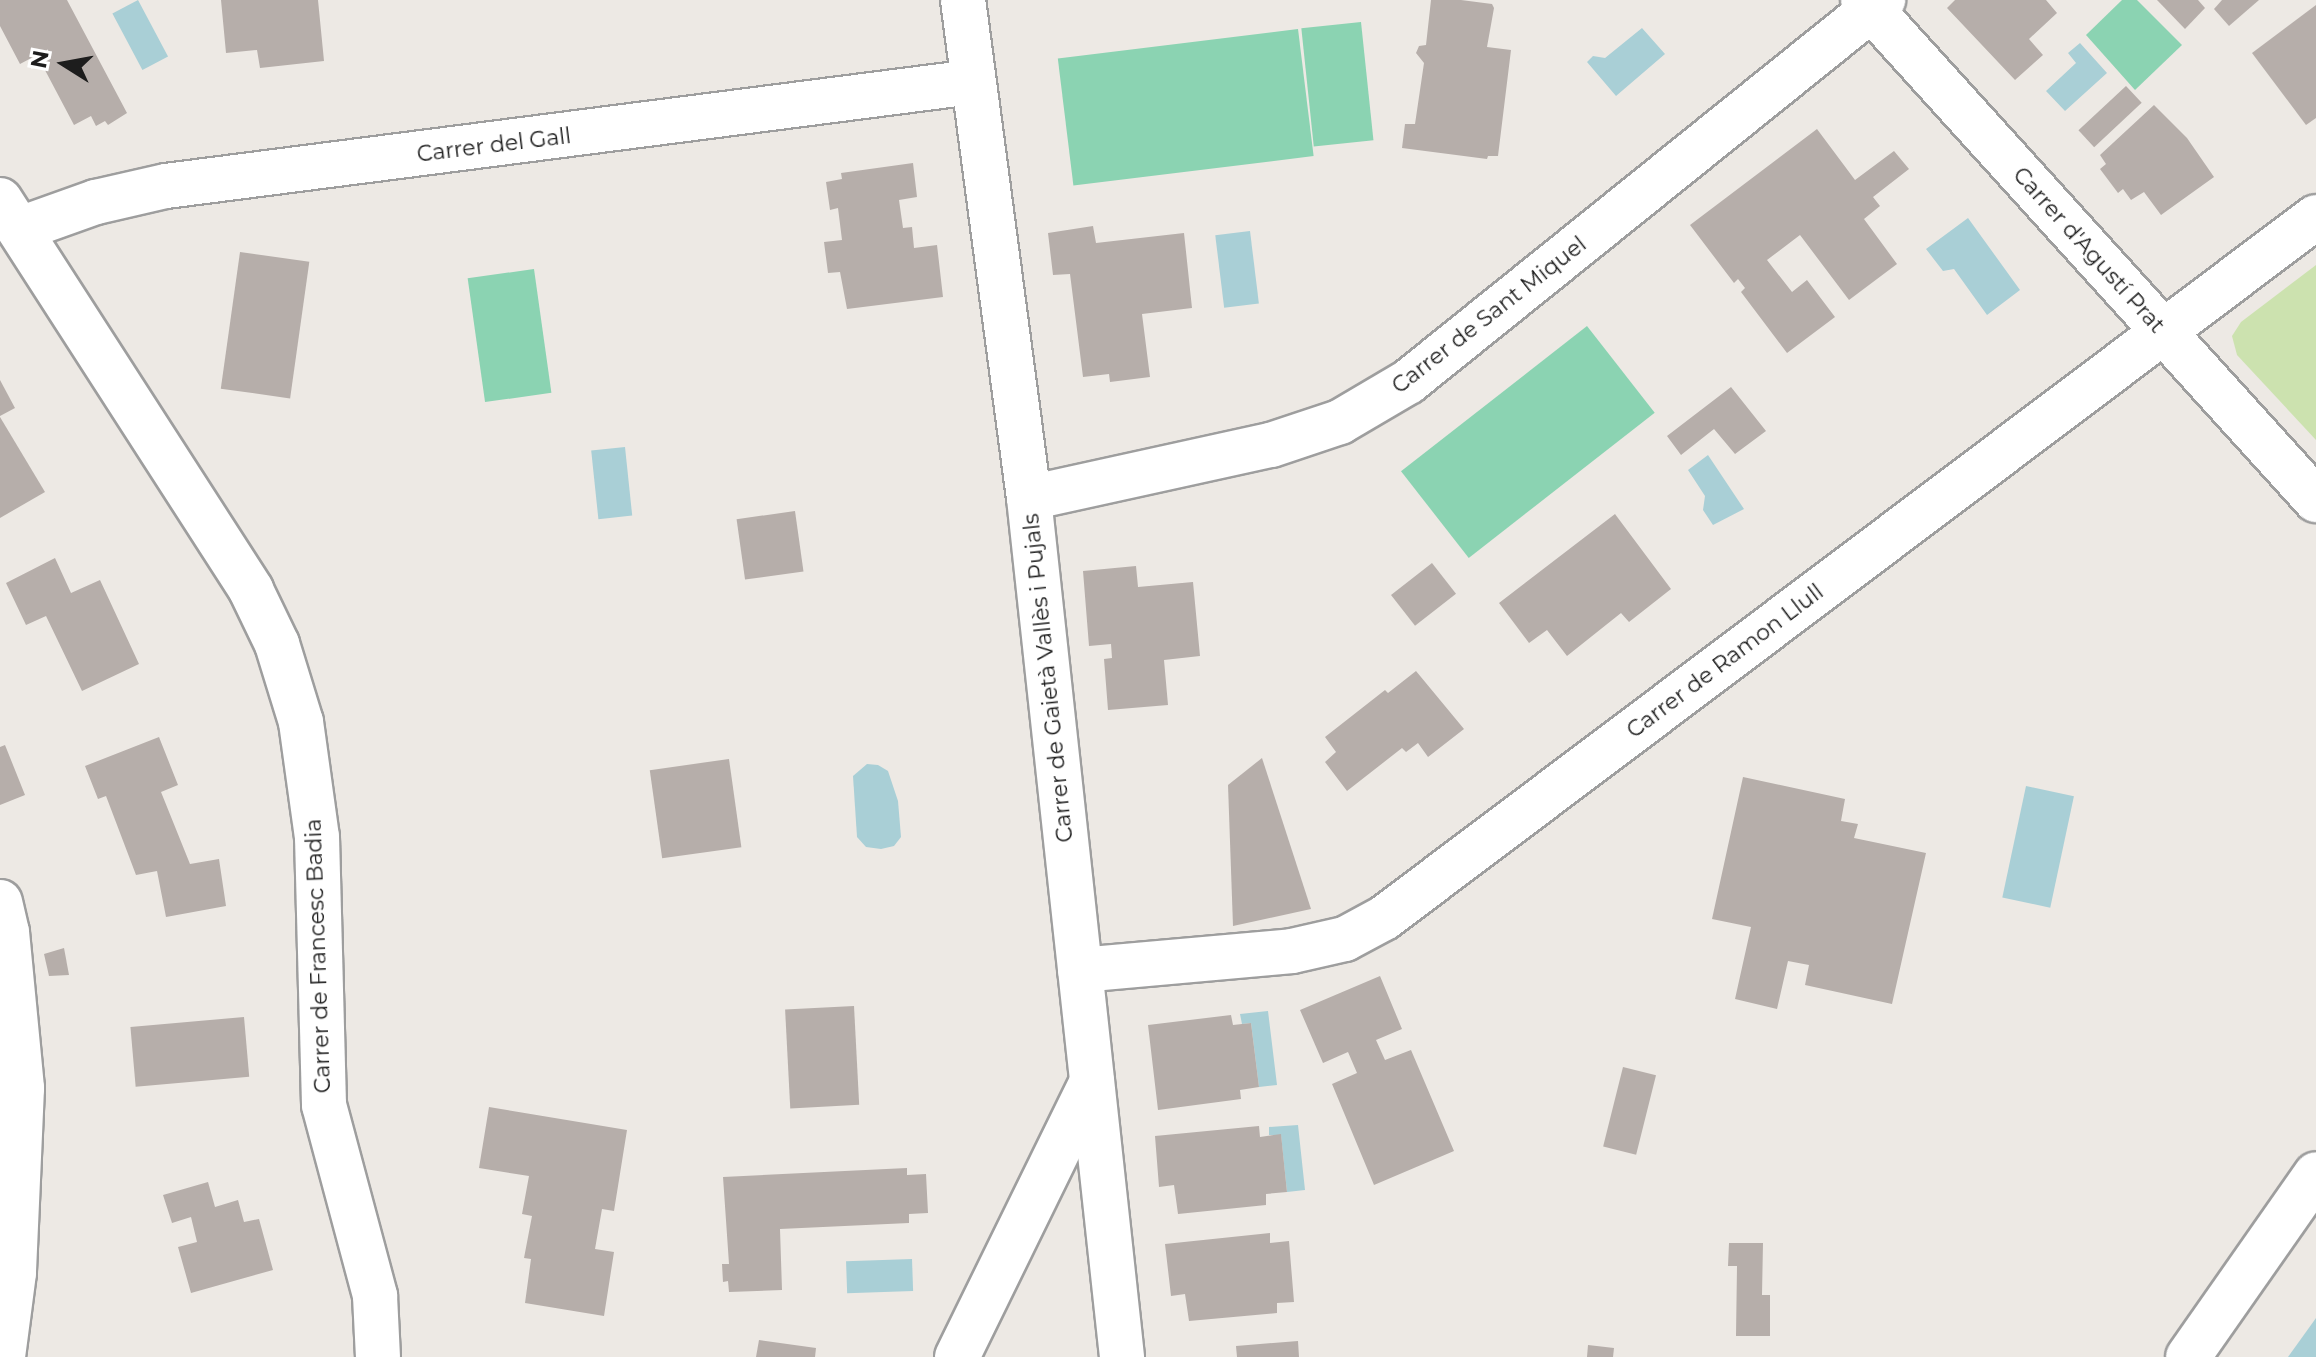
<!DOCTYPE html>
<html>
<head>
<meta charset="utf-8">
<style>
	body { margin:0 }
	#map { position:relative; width:2316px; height:1357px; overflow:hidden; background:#ede9e4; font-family:Montserrat,sans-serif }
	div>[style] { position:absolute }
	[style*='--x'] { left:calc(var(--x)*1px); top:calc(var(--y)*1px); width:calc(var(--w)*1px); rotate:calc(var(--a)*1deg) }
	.grass>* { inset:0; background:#cce2af }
	.pitch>* { inset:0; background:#8bd3b2; transform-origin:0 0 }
	.water>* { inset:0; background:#a9cfd6; transform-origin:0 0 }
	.building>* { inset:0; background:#b6aeaa; transform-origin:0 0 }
	.roads { filter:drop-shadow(2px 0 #9e9e9e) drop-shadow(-2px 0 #9e9e9e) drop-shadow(0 2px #9e9e9e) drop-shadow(0 -2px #9e9e9e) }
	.street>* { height:44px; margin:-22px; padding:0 22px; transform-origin:22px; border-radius:22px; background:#fff }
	span { translate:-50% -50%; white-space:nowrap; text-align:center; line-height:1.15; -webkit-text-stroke:8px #fff; paint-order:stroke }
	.street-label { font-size:22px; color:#1d1d1d }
	.north { position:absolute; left:24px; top:24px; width:80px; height:80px; -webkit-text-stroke:6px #fff; paint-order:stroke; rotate:281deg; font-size:22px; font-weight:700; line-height:32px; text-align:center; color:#1d1d1d }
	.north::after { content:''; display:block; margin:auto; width:28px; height:36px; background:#1d1d1d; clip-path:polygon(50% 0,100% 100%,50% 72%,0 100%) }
</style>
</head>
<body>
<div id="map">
	<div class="grass">
		<div style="clip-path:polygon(2316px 265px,2316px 440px,2237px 355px,2232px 336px,2241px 322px)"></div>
	</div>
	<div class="pitch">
		<div style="clip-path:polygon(2122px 0,2137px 0,2182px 45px,2135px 90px,2086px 35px)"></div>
		<div style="left:1361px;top:22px;width:119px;height:60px;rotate:84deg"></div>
		<div style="left:1298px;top:29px;width:128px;height:242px;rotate:83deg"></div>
		<div style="left:534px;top:269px;width:125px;height:67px;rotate:82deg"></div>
		<div style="left:1587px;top:326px;width:110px;height:236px;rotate:52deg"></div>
	</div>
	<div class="water">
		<div style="left:138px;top:0;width:64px;height:29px;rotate:62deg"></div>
		<div style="clip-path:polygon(1642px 28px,1665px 54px,1616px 96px,1587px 62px,1593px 56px,1605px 58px)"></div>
		<div style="clip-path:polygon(2080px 43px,2107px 73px,2065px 111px,2046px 91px,2076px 63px,2068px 53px)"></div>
		<div style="clip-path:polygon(1968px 218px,2020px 290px,1987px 315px,1954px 269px,1943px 271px,1926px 249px)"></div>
		<div style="left:1250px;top:231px;width:73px;height:35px;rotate:83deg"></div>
		<div style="left:625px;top:447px;width:69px;height:34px;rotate:84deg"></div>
		<div style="clip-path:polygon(1708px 455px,1744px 509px,1713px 525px,1703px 510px,1705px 496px,1688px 470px)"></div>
		<div style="clip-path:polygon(867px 764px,878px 765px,888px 771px,898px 801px,901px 837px,894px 846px,881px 849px,866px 847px,857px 837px,853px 776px)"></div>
		<div style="left:2026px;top:786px;width:49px;height:114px;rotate:12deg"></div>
		<div style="clip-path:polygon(1268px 1011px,1277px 1085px,1259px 1087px,1251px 1023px,1242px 1024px,1240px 1014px)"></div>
		<div style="clip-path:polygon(1298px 1125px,1305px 1190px,1287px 1192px,1281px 1135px,1269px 1135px,1269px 1127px)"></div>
		<div style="left:912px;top:1259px;width:32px;height:66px;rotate:88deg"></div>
		<div style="clip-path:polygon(2316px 1318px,2316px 1357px,2288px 1357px)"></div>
	</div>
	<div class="building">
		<div style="clip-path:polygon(0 0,67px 0,127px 113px,108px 125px,105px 121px,96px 126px,91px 116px,74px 125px,37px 55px,20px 64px,0 26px)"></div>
		<div style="clip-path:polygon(221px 0,318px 0,324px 61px,260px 68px,257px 50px,226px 53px)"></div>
		<div style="clip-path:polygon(1431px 0,1461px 0,1492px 4px,1494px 8px,1487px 47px,1511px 50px,1498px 156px,1488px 156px,1487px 159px,1402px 148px,1405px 124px,1415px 124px,1424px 63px,1416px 53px,1419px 46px,1426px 45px)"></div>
		<div style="clip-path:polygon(1955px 0,2046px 0,2057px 13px,2029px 39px,2043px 55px,2015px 80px,1947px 8px)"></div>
		<div style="clip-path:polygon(2157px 0,2198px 0,2205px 8px,2185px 29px)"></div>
		<div style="clip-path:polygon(2222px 0,2259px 0,2229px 26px,2214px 9px)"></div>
		<div style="clip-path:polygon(2316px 5px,2316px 118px,2306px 125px,2252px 53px)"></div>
		<div style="left:2126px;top:86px;width:23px;height:65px;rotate:47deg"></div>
		<div style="clip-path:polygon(2154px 105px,2187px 138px,2214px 177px,2161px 215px,2144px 192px,2131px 200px,2123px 189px,2118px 193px,2100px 169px,2106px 164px,2100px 155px)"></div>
		<div style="clip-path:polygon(1817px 129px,1855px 180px,1894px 151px,1909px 169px,1873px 197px,1880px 206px,1864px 219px,1897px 264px,1849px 300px,1800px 235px,1767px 260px,1792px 292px,1807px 280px,1835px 317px,1787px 353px,1741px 292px,1745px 288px,1738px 279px,1734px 283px,1690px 225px)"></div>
		<div style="clip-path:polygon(913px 163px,917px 197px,899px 200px,903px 228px,912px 227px,914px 248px,937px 245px,943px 297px,847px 309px,840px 272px,828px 273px,824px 242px,842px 240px,838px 208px,830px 210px,826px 182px,842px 179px,841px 173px)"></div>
		<div style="clip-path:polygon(1093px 226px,1096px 243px,1184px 233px,1192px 308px,1142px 314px,1150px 377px,1110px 382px,1109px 374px,1083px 377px,1070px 274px,1053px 275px,1048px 233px)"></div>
		<div style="left:240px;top:252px;width:70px;height:138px;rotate:8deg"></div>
		<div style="clip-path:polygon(0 380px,15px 408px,0 416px)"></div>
		<div style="clip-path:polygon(1731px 387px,1766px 431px,1735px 454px,1714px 429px,1681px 455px,1667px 436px)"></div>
		<div style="clip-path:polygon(0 417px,45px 492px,0 518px)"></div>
		<div style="left:795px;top:511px;width:61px;height:59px;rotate:82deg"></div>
		<div style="clip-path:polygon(1615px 514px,1671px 589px,1629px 622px,1621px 613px,1567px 656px,1547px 630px,1529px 643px,1499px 603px)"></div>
		<div style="clip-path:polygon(55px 558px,71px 593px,100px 580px,139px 664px,82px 691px,46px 616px,26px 625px,6px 583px)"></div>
		<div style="left:1432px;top:563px;width:39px;height:52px;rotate:52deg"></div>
		<div style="clip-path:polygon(1136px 566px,1138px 587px,1193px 582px,1200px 656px,1164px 660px,1168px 705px,1108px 710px,1104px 659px,1112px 658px,1111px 644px,1089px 646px,1083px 571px)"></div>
		<div style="clip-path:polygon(1416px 671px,1464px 729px,1428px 757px,1418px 743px,1406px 752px,1402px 748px,1347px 791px,1325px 762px,1336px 752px,1325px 737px,1385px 690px,1388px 693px)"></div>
		<div style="clip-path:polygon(159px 737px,178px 785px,161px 792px,190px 864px,219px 859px,226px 906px,166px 917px,157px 871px,136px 875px,106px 796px,98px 799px,85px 766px)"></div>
		<div style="clip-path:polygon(5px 745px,25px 795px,0 805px,0 747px)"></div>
		<div style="clip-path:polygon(1262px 758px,1311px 909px,1233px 926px,1228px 785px)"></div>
		<div style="left:729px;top:759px;width:89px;height:80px;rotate:82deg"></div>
		<div style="clip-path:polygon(1743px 777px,1845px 799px,1841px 821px,1858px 824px,1854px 838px,1926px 853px,1892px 1004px,1805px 985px,1809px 965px,1788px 961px,1777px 1009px,1735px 999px,1751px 927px,1712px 919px)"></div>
		<div style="clip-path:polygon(64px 948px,69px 975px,49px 976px,44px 954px)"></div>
		<div style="clip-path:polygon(1380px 976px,1402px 1029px,1376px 1040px,1385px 1060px,1411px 1050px,1454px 1151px,1374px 1185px,1332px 1084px,1357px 1073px,1348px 1052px,1323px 1063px,1300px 1010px)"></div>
		<div style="left:854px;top:1006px;width:99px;height:69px;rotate:87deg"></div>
		<div style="clip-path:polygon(1231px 1015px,1233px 1025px,1251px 1023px,1259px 1087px,1240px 1090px,1241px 1099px,1158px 1110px,1148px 1025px)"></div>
		<div style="left:244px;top:1017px;width:60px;height:114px;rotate:85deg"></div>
		<div style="left:1623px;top:1067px;width:34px;height:82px;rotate:14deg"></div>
		<div style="clip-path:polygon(489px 1107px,627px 1130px,614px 1211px,602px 1209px,595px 1249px,614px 1252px,604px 1316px,525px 1303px,531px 1259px,524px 1258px,532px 1216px,522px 1214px,529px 1176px,479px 1168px)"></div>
		<div style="clip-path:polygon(1259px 1126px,1260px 1137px,1281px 1134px,1287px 1192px,1266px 1194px,1266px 1205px,1178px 1214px,1174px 1185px,1159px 1187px,1155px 1136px)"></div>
		<div style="clip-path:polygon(907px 1168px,907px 1175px,926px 1174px,928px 1213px,909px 1214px,909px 1223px,780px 1229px,782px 1290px,729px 1292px,728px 1281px,723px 1282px,722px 1264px,729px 1264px,723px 1177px)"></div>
		<div style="clip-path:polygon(208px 1182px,215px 1207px,238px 1200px,244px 1222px,259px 1219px,273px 1270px,191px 1293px,178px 1247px,197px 1242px,191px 1217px,172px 1223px,163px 1195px)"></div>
		<div style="clip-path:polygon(1270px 1233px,1270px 1243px,1289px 1241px,1294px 1302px,1277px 1303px,1277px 1313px,1189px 1321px,1185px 1294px,1171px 1296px,1165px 1244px)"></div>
		<div style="clip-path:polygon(1729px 1243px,1763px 1243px,1762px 1295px,1770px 1295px,1770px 1336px,1736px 1336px,1737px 1266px,1728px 1266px)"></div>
		<div style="clip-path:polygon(759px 1340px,816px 1348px,815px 1357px,756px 1357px)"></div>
		<div style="clip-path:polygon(1298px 1341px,1299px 1357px,1237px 1357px,1236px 1346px)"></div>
		<div style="clip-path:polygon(1588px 1345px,1614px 1348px,1613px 1357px,1587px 1357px)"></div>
	</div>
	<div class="roads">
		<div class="street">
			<div style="--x:963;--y:0;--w:502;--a:82.45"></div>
			<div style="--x:1029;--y:498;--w:864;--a:83.82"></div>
			<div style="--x:1863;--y:0;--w:675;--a:47.82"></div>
			<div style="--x:0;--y:200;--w:464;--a:57.2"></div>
			<div style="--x:251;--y:590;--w:60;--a:64.3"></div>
			<div style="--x:277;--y:644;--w:82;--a:72.9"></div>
			<div style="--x:301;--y:722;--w:116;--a:82.1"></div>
			<div style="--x:317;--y:837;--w:268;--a:88.5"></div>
			<div style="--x:324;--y:1105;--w:198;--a:75"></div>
			<div style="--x:375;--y:1296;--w:61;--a:87.2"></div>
			<div style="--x:20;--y:229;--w:81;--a:-19.6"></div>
			<div style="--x:96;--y:202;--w:72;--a:-12.9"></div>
			<div style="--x:166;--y:186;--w:813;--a:-7.35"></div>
			<div style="--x:1029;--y:498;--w:248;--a:-12.4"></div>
			<div style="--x:1271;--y:445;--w:73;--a:-18.4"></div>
			<div style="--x:1340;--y:422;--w:79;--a:-30.5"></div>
			<div style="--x:1408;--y:382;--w:610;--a:-38.81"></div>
			<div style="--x:0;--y:902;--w:31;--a:77"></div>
			<div style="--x:7;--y:932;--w:157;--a:84.5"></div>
			<div style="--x:22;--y:1088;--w:185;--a:92.5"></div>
			<div style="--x:14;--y:1273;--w:85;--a:97.5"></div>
			<div style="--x:1080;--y:970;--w:213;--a:-5.1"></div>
			<div style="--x:1292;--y:951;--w:54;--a:-12.8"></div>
			<div style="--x:1345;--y:939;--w:44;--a:-28.3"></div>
			<div style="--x:1384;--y:918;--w:1166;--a:-36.95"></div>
			<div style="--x:957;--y:1357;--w:307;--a:-63.9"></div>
			<div style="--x:2188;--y:1357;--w:223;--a:-55"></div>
		</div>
	</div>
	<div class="street-label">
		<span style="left:494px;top:145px;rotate:-7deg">Carrer del Gall</span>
		<span style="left:2089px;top:250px;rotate:48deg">Carrer d'Agustí Prat</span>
		<span style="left:1489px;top:315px;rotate:-38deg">Carrer de Sant Miquel</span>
		<span style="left:1725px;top:661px;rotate:-37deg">Carrer de Ramon Llull</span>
		<span style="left:1048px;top:678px;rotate:-96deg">Carrer de Gaietà Vallès i Pujals</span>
		<span style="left:318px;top:956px;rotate:-92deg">Carrer de Francesc Badia</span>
	</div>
	<div class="north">N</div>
</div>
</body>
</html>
